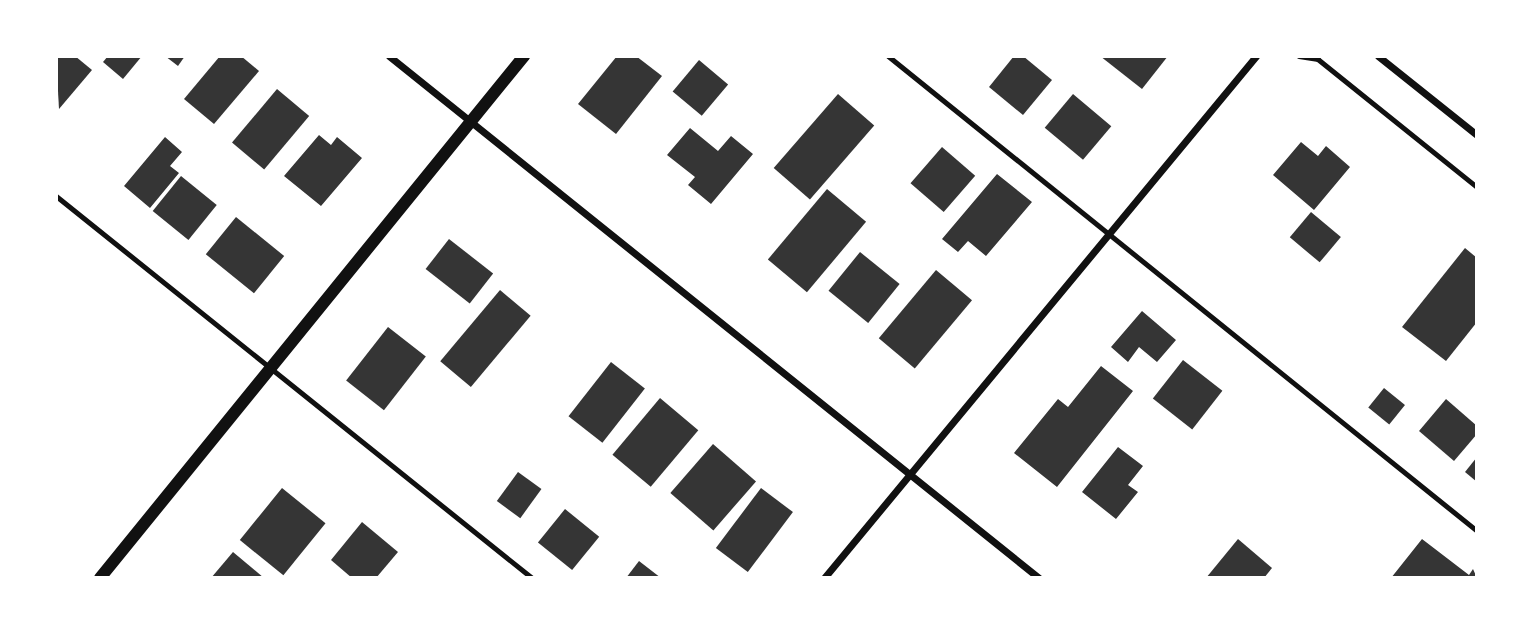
<!DOCTYPE html>
<html>
<head>
<meta charset="utf-8">
<style>
	body { margin:0 }
	#map { position:relative; width:1533px; height:634px; overflow:hidden; background:#fff; font-family:"IBM Plex Sans",sans-serif }
	div>[style] { position:absolute }
	[style*='--x'] { left:calc(var(--x)*1px); top:calc(var(--y)*1px); width:calc(var(--w)*1px); rotate:calc(var(--a)*1deg) }
	.building>* { inset:0; background:#353535; transform-origin:0 0 }
	.path>* { height:4.5px; margin:-2.25px; padding:0 2.25px; transform-origin:2.25px; border-radius:2.25px; background:#111 }
	.service>* { height:5px; margin:-2.5px; padding:0 2.5px; transform-origin:2.5px; border-radius:2.5px; background:#111 }
	.minor>* { height:7px; margin:-3.5px; padding:0 3.5px; transform-origin:3.5px; border-radius:3.5px; background:#111 }
	.tertiary>* { height:12px; margin:-6px; padding:0 6px; transform-origin:6px; border-radius:6px; background:#111 }
	span { translate:-50% -50%; white-space:nowrap; text-align:center; line-height:1.15; -webkit-text-stroke:7px #fff; paint-order:stroke }
	.frame { position:absolute; inset:0; border:58px solid #fff; pointer-events:none }
</style>
</head>
<body>
<div id="map">
	<div class="building">
		<div style="clip-path:polygon(56px 56px,75px 56px,92px 70px,59px 109px)"></div>
		<div style="clip-path:polygon(108px 56px,142px 56px,123px 79px,103px 62px)"></div>
		<div style="clip-path:polygon(165px 56px,185px 56px,178px 66px)"></div>
		<div style="clip-path:polygon(220px 56px,241px 56px,259px 71px,214px 124px,184px 99px)"></div>
		<div style="clip-path:polygon(617px 56px,636px 56px,662px 76px,616px 134px,578px 104px)"></div>
		<div style="clip-path:polygon(1014px 56px,1023px 56px,1052px 80px,1023px 115px,989px 87px)"></div>
		<div style="clip-path:polygon(1100px 56px,1168px 56px,1142px 89px)"></div>
		<div style="left:699px;top:60px;width:38px;height:41px;rotate:40deg"></div>
		<div style="left:277px;top:89px;width:42px;height:70px;rotate:40deg"></div>
		<div style="left:838px;top:94px;width:48px;height:98px;rotate:41deg"></div>
		<div style="left:1073px;top:94px;width:50px;height:44px;rotate:40deg"></div>
		<div style="clip-path:polygon(690px 128px,718px 151px,731px 136px,753px 154px,711px 204px,688px 185px,695px 177px,667px 155px)"></div>
		<div style="clip-path:polygon(319px 135px,331px 145px,337px 137px,362px 158px,321px 206px,284px 176px)"></div>
		<div style="clip-path:polygon(165px 137px,182px 152px,170px 166px,179px 173px,150px 208px,124px 186px)"></div>
		<div style="clip-path:polygon(1301px 142px,1318px 156px,1326px 146px,1350px 167px,1314px 210px,1273px 175px)"></div>
		<div style="left:942px;top:147px;width:44px;height:48px;rotate:41deg"></div>
		<div style="clip-path:polygon(997px 174px,1032px 202px,986px 256px,968px 241px,958px 252px,942px 239px)"></div>
		<div style="left:181px;top:176px;width:46px;height:45px;rotate:39deg"></div>
		<div style="left:827px;top:189px;width:51px;height:92px;rotate:40deg"></div>
		<div style="left:1311px;top:212px;width:39px;height:33px;rotate:40deg"></div>
		<div style="left:236px;top:217px;width:62px;height:48px;rotate:39deg"></div>
		<div style="left:449px;top:239px;width:56px;height:38px;rotate:38deg"></div>
		<div style="clip-path:polygon(1465px 248px,1477px 258px,1477px 322px,1446px 361px,1402px 327px)"></div>
		<div style="left:860px;top:252px;width:51px;height:50px;rotate:39deg"></div>
		<div style="left:936px;top:270px;width:47px;height:89px;rotate:40deg"></div>
		<div style="left:500px;top:290px;width:40px;height:93px;rotate:40deg"></div>
		<div style="clip-path:polygon(1142px 311px,1176px 340px,1157px 362px,1139px 347px,1128px 362px,1111px 347px)"></div>
		<div style="left:388px;top:327px;width:48px;height:68px;rotate:38deg"></div>
		<div style="left:1183px;top:360px;width:50px;height:49px;rotate:38deg"></div>
		<div style="left:611px;top:362px;width:43px;height:69px;rotate:38deg"></div>
		<div style="clip-path:polygon(1101px 366px,1133px 391px,1057px 487px,1014px 453px,1058px 399px,1068px 407px)"></div>
		<div style="left:1384px;top:388px;width:27px;height:25px;rotate:39deg"></div>
		<div style="left:660px;top:398px;width:50px;height:74px;rotate:40deg"></div>
		<div style="clip-path:polygon(1446px 399px,1477px 426px,1477px 434px,1454px 461px,1419px 431px)"></div>
		<div style="left:713px;top:444px;width:57px;height:65px;rotate:41deg"></div>
		<div style="clip-path:polygon(1118px 447px,1143px 466px,1128px 485px,1138px 492px,1116px 519px,1082px 492px)"></div>
		<div style="clip-path:polygon(1477px 457px,1477px 482px,1465px 472px)"></div>
		<div style="left:518px;top:472px;width:29px;height:36px;rotate:36deg"></div>
		<div style="left:282px;top:488px;width:56px;height:67px;rotate:39deg"></div>
		<div style="left:761px;top:488px;width:40px;height:75px;rotate:37deg"></div>
		<div style="left:565px;top:509px;width:44px;height:43px;rotate:39deg"></div>
		<div style="clip-path:polygon(362px 522px,398px 552px,376px 578px,352px 578px,331px 560px)"></div>
		<div style="clip-path:polygon(1238px 539px,1272px 568px,1264px 578px,1206px 578px)"></div>
		<div style="clip-path:polygon(1422px 539px,1469px 575px,1473px 569px,1477px 578px,1391px 578px)"></div>
		<div style="clip-path:polygon(233px 552px,264px 578px,211px 578px)"></div>
		<div style="clip-path:polygon(639px 561px,661px 578px,626px 578px)"></div>
	</div>
	<div class="path">
		<div style="--x:1299;--y:56;--w:19;--a:9"></div>
		<div style="--x:1318;--y:59;--w:204;--a:38.8"></div>
	</div>
	<div class="service">
		<div style="--x:888;--y:56;--w:757;--a:38.88"></div>
		<div style="--x:56;--y:196;--w:610;--a:38.75"></div>
	</div>
	<div class="minor">
		<div style="--x:389;--y:56;--w:834;--a:38.77"></div>
		<div style="--x:1378;--y:56;--w:127;--a:38.6"></div>
		<div style="--x:824;--y:578;--w:678;--a:-50.39"></div>
	</div>
	<div class="tertiary">
		<div style="--x:100;--y:578;--w:673;--a:-50.91"></div>
	</div>
	<div class="frame"></div>
</div>
</body>
</html>
